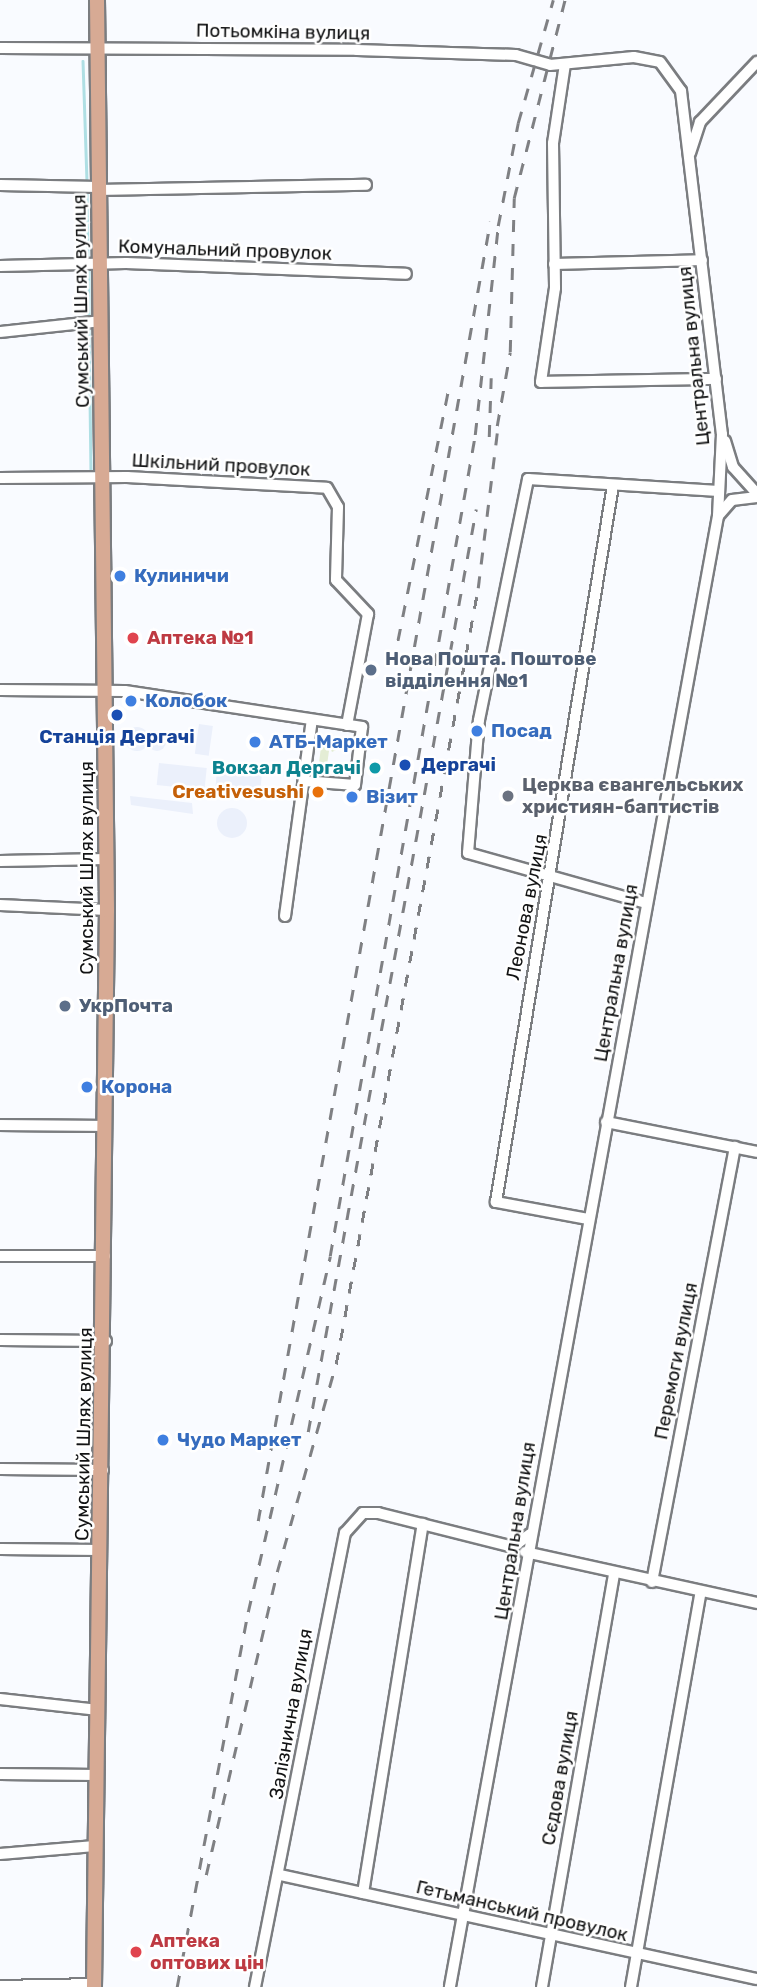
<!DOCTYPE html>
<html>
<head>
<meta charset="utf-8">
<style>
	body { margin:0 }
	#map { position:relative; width:757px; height:1987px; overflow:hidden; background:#f9fbff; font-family:Rubik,sans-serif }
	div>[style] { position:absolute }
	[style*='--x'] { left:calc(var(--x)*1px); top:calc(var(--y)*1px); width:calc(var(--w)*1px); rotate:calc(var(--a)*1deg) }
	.built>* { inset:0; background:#ebf0fb; transform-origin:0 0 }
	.round { border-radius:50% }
	.green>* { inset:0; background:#e4edd5 }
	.stream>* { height:2.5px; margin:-1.25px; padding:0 1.25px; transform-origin:1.25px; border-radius:1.25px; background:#afdfe4 }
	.roads { filter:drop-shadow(2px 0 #7b7d80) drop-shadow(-2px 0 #7b7d80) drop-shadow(0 2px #7b7d80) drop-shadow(0 -2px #7b7d80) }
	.minor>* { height:10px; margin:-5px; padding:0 5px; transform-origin:5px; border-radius:5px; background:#fff }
	.major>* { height:14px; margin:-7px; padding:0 7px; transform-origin:7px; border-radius:7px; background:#d7aa94 }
	.rail>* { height:2.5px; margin-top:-1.25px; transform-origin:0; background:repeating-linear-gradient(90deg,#7f8083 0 12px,transparent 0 24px) }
	.dots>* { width:19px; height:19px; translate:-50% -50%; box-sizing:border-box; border:4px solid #fff; border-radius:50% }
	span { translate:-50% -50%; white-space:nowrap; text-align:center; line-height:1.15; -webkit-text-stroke:5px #fff; paint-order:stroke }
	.street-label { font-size:19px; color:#121314 }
	.shop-label { font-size:19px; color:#366cbe; font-weight:700 }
	.left { translate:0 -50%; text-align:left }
	.health-label { font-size:19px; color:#be3a42; font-weight:700 }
	.service-label { font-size:19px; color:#4e5e75; font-weight:700 }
	.transit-label { font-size:19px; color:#164399; font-weight:700 }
	.culture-label { font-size:19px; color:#0d838f; font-weight:700 }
	.right { translate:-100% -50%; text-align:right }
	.worship-label { font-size:19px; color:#5b616d; font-weight:700 }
	.food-label { font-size:19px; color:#c56008; font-weight:700 }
</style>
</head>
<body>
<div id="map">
	<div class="built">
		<div style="left:199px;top:724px;width:14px;height:30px;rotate:8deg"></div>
		<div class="round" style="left:125px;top:727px;width:24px;height:24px"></div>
		<div class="round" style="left:148px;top:733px;width:18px;height:18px"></div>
		<div style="left:159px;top:763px;width:48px;height:22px;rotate:6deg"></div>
		<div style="left:217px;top:770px;width:45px;height:22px;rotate:5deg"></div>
		<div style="clip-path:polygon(130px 796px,192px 803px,193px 814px,131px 805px)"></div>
		<div class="round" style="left:217px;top:808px;width:30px;height:30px"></div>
	</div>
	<div class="green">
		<div style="clip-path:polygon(324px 736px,355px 741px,332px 752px)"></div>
		<div style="clip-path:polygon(322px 739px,329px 751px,327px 765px,318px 771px)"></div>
	</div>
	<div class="stream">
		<div style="--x:83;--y:61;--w:123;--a:88.1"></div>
		<div style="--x:87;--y:190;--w:71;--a:89.2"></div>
		<div style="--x:89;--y:267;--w:53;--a:90"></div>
		<div style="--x:89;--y:327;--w:147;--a:89.2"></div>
		<div style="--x:31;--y:483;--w:60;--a:-1.9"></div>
	</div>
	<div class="roads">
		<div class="minor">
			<div style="--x:0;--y:48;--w:357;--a:0.3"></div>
			<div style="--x:357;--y:50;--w:159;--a:1.8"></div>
			<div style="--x:516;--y:55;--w:35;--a:16"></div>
			<div style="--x:550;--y:65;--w:84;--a:-5.4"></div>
			<div style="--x:634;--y:57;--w:26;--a:11"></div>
			<div style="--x:660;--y:62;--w:36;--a:54"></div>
			<div style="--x:681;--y:91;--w:345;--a:83.2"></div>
			<div style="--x:722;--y:434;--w:82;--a:92.8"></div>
			<div style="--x:718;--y:516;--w:1495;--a:100.33"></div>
			<div style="--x:565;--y:64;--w:80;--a:98.6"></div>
			<div style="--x:553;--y:143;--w:145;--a:89.2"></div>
			<div style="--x:555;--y:288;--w:95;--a:98.5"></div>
			<div style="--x:541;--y:382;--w:175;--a:-1"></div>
			<div style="--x:690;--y:153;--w:33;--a:-72"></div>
			<div style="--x:700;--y:122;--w:83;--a:-46.5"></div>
			<div style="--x:0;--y:185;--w:98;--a:1.2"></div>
			<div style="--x:98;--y:190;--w:268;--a:-1.1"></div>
			<div style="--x:554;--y:264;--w:148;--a:-1.5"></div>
			<div style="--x:0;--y:266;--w:126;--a:-1.4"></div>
			<div style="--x:126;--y:263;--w:280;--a:2.2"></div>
			<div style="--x:0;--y:332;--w:102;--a:-6.2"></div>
			<div style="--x:725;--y:441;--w:27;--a:73"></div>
			<div style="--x:733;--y:467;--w:36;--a:48"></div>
			<div style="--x:0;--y:478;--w:127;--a:-0.5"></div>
			<div style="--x:127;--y:477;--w:200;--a:3.1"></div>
			<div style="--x:327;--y:488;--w:22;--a:60"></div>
			<div style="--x:338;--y:507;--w:73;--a:91.6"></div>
			<div style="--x:336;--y:580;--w:47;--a:46.7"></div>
			<div style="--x:368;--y:614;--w:113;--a:100.7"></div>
			<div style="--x:718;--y:516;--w:21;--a:-49"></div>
			<div style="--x:732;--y:500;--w:25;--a:-7"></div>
			<div style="--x:0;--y:690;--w:125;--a:0.5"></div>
			<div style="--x:125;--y:691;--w:240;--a:8.6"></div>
			<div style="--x:362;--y:727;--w:58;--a:96.9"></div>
			<div style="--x:355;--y:785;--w:51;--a:-175.5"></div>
			<div style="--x:0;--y:861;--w:106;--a:-1.1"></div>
			<div style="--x:646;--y:903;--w:185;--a:-164.3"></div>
			<div style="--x:468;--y:853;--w:133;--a:-85.3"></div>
			<div style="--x:479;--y:720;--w:246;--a:-78.5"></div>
			<div style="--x:528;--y:479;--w:191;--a:3.6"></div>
			<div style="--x:0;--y:905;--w:107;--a:2.7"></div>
			<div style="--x:285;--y:916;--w:198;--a:-82.2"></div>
			<div style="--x:606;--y:1122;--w:154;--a:11.2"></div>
			<div style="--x:0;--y:1125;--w:105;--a:0.5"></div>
			<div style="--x:588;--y:1219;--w:94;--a:-169.5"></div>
			<div style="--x:496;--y:1202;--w:726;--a:-80.73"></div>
			<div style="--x:0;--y:1256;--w:105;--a:0"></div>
			<div style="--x:0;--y:1340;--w:106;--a:0.5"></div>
			<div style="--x:0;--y:1469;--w:103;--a:0.6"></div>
			<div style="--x:0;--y:1549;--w:101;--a:0.6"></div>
			<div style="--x:525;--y:1552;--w:238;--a:12.4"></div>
			<div style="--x:652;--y:1582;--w:443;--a:-79.2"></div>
			<div style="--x:0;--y:1699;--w:99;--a:6.4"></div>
			<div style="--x:0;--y:1774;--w:97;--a:0.6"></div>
			<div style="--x:0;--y:1854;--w:95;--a:-4.8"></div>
			<div style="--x:280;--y:1875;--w:488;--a:12.3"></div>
			<div style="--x:363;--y:1893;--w:374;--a:-80.8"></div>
			<div style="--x:0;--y:1986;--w:94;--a:-1.2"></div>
			<div style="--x:255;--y:1987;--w:463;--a:-78.8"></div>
			<div style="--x:345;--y:1533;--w:27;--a:-48"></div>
			<div style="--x:363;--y:1513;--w:15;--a:0"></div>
			<div style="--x:378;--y:1513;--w:139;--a:14.1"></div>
			<div style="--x:513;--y:1547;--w:21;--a:-37"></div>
			<div style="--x:542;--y:1987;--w:419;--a:-80.1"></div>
			<div style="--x:631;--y:1987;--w:401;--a:-80"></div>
		</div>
		<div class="major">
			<div style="--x:94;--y:1987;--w:1077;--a:-89.31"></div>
			<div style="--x:107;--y:910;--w:910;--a:-90.63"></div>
		</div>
	</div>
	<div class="rail">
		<div style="--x:497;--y:426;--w:75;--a:-80"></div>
		<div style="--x:510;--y:352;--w:154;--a:-88.5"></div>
		<div style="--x:514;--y:198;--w:204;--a:-75.6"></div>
		<div style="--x:489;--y:437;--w:59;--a:-88.1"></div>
		<div style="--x:393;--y:664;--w:278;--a:-78.6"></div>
		<div style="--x:308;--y:1432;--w:938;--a:-79.68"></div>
		<div style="--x:258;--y:1521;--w:1320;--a:-79.87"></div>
		<div style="--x:206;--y:1875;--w:311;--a:-76.8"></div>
		<div style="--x:277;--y:1572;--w:216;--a:-74.2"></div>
		<div style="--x:336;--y:1364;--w:789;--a:-79.63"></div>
		<div style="--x:478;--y:588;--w:165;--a:-83"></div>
		<div style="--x:177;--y:1987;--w:382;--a:-79.3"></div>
		<div style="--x:248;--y:1612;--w:365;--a:-77"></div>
		<div style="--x:330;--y:1256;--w:834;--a:-79.98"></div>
		<div style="--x:475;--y:435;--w:210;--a:-83.7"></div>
		<div style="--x:498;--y:226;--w:105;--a:-79"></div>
		<div style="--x:518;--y:123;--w:128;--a:-74.1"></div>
	</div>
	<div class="dots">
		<div style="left:120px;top:576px;background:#3f7fe0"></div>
		<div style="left:133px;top:638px;background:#e0444e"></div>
		<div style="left:371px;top:670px;background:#5c6f8a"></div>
		<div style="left:131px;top:701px;background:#3f7fe0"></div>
		<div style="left:117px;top:715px;background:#1a4fb4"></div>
		<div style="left:477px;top:731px;background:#3f7fe0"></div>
		<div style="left:255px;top:742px;background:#3f7fe0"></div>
		<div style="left:405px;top:765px;background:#1a4fb4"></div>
		<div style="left:375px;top:768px;background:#0f9aa8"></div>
		<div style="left:318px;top:792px;background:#e8710a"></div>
		<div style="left:508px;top:796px;background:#6b7280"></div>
		<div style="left:352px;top:797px;background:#3f7fe0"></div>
		<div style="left:65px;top:1006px;background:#5c6f8a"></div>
		<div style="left:87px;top:1087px;background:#3f7fe0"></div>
		<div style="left:163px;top:1440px;background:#3f7fe0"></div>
		<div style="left:136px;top:1952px;background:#e0444e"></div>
	</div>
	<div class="street-label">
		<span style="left:283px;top:32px;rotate:1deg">Потьомкіна вулиця</span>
		<span style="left:225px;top:250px;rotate:2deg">Комунальний провулок</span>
		<span style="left:81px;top:301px;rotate:-91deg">Сумський Шлях вулиця</span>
		<span style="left:694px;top:356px;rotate:-96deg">Центральна вулиця</span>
		<span style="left:221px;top:465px;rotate:3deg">Шкільний провулок</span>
		<span style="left:87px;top:868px;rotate:-90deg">Сумський Шлях вулиця</span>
		<span style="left:527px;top:907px;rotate:-79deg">Леонова вулиця</span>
		<span style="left:616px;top:973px;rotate:-80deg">Центральна вулиця</span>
		<span style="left:676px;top:1361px;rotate:-79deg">Перемоги вулиця</span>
		<span style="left:84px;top:1434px;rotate:-89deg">Сумський Шлях вулиця</span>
		<span style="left:515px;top:1531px;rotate:-81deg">Центральна вулиця</span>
		<span style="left:291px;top:1714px;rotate:-80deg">Залізнична вулиця</span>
		<span style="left:560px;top:1778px;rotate:-80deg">Сєдова вулиця</span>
		<span style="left:522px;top:1911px;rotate:13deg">Гетьманський провулок</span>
	</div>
	<div class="shop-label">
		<span class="left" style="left:134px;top:576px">Кулиничи</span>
		<span class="left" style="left:145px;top:701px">Колобок</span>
		<span class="left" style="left:491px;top:731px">Посад</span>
		<span class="left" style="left:269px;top:742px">АТБ-Маркет</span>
		<span class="left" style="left:366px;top:797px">Візит</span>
		<span class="left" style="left:101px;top:1087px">Корона</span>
		<span class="left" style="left:177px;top:1440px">Чудо Маркет</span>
	</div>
	<div class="health-label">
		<span class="left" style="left:147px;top:638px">Аптека №1</span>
		<span class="left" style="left:150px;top:1952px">Аптека<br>оптових цін</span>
	</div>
	<div class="service-label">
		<span class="left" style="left:385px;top:670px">Нова Пошта. Поштове<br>відділення №1</span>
		<span class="left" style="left:79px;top:1006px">УкрПочта</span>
	</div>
	<div class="transit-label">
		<span style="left:117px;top:737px">Станція Дергачі</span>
		<span class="left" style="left:421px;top:765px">Дергачі</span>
	</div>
	<div class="culture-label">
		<span class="right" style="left:361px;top:768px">Вокзал Дергачі</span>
	</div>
	<div class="worship-label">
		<span class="left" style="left:522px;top:796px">Церква євангельських<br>християн-баптистів</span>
	</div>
	<div class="food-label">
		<span class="right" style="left:304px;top:792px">Creativesushi</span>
	</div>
</div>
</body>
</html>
